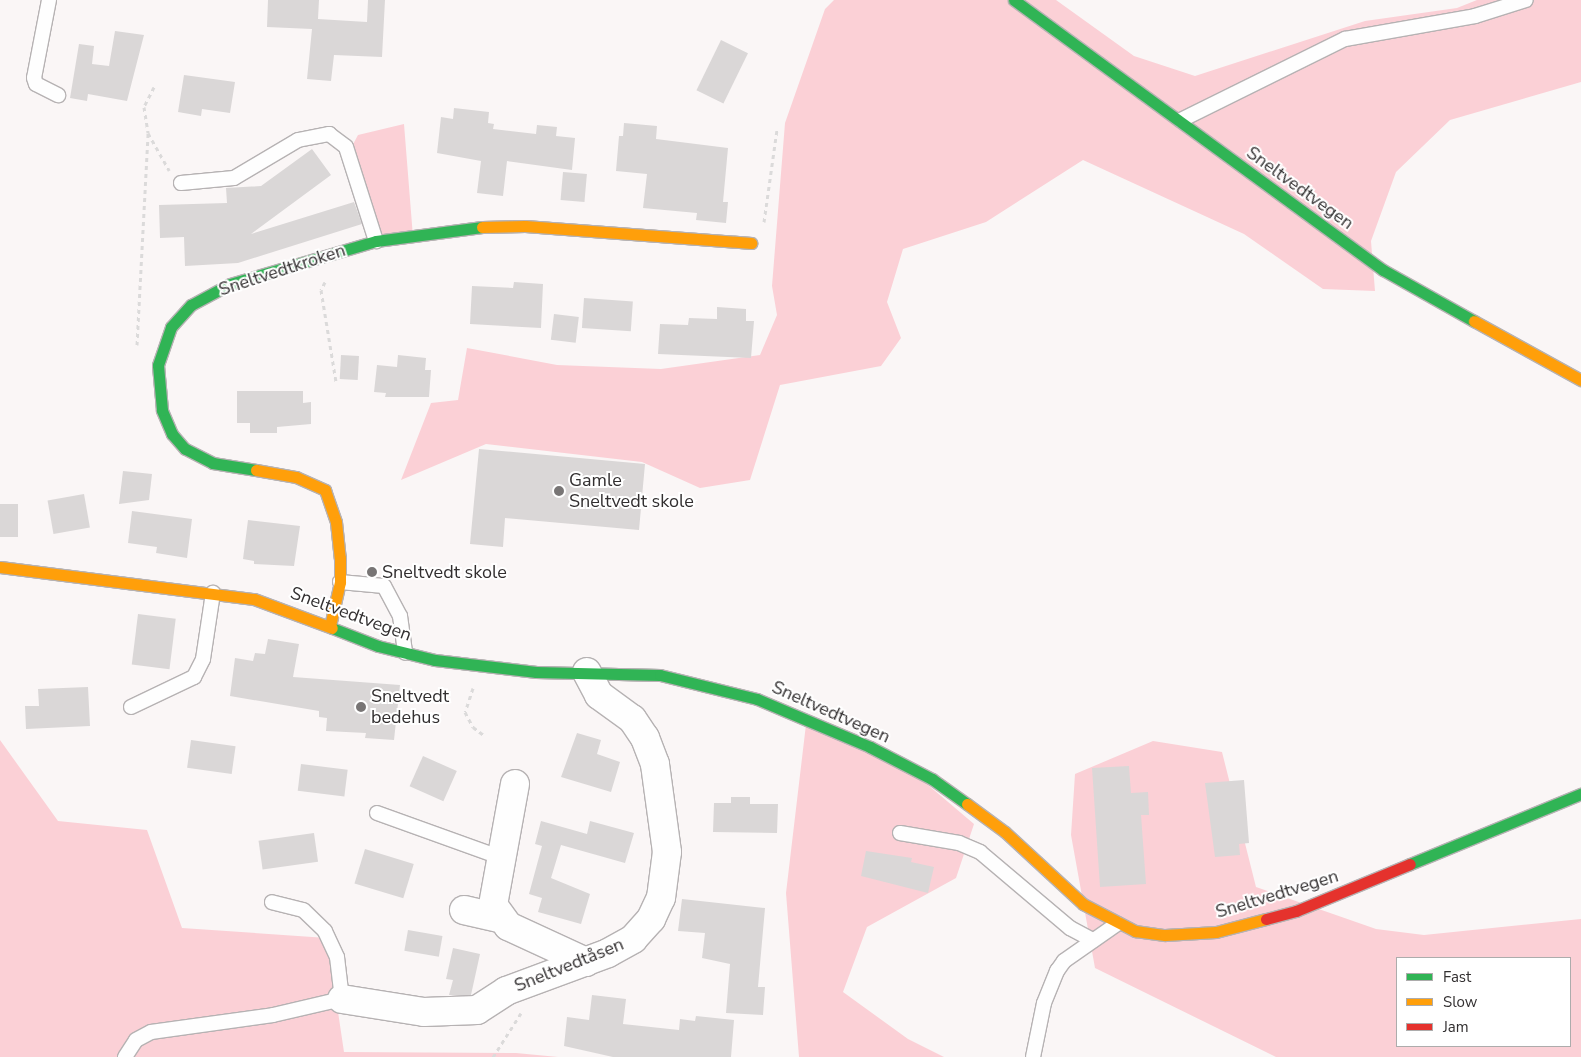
<!DOCTYPE html>
<html>
<head>
<meta charset="utf-8">
<style>
	body { margin:0 }
	#map { position:relative; width:1581px; height:1057px; overflow:hidden; background:#faf6f6; font-family:"Nunito Sans",sans-serif }
	div>[style] { position:absolute }
	[style*='--x'] { left:calc(var(--x)*1px); top:calc(var(--y)*1px); width:calc(var(--w)*1px); rotate:calc(var(--a)*1deg) }
	.green>* { inset:0; background:#fbd0d6 }
	.building>* { inset:0; background:#dad7d7; transform-origin:0 0 }
	.path>* { height:3px; margin-top:-1.5px; transform-origin:0; background:repeating-linear-gradient(90deg,#dbdada 0 4px,transparent 0 8px) }
	.roads { filter:drop-shadow(1px 0 #b6b2b3) drop-shadow(-1px 0 #b6b2b3) drop-shadow(0 1px #b6b2b3) drop-shadow(0 -1px #b6b2b3) }
	.lane>* { height:14px; margin:-7px; padding:0 7px; transform-origin:7px; border-radius:7px; background:#fefefe }
	.street>* { height:28px; margin:-14px; padding:0 14px; transform-origin:14px; border-radius:14px; background:#fefefe }
	.fast>* { height:11px; margin:-5.5px; padding:0 5.5px; transform-origin:5.5px; border-radius:5.5px; background:#30b455 }
	.slow>* { height:11px; margin:-5.5px; padding:0 5.5px; transform-origin:5.5px; border-radius:5.5px; background:#ff9f0a }
	.jam>* { height:11px; margin:-5.5px; padding:0 5.5px; transform-origin:5.5px; border-radius:5.5px; background:#e5322d }
	.dots>* { width:14px; height:14px; translate:-50% -50%; box-sizing:border-box; border:2px solid #fff; border-radius:50% }
	span { translate:-50% -50%; white-space:nowrap; text-align:center; line-height:1.15; -webkit-text-stroke:4px #fff; paint-order:stroke }
	.street-label { font-size:18px; color:#322f30 }
	.poi-label { font-size:18px; color:#322f30 }
	.left { translate:0 -50%; text-align:left }
	.legend { position:absolute; left:1396px; top:957px; width:175px; height:90px; box-sizing:border-box; background:#fff; border:1px solid #adacac; margin:0; padding:6px 9px; list-style:none; font-size:15px; color:#322f30 }
	.legend li { display:flex; align-items:center; gap:10px; height:25px }
	.legend b { width:25px; border:1px solid #adacac }
</style>
</head>
<body>
<div id="map">
	<div class="green">
		<div style="clip-path:polygon(834px 0,1056px 0,1134px 56px,1195px 76px,1365px 21px,1457px 8px,1477px 0,1581px 0,1581px 82px,1450px 120px,1396px 172px,1371px 241px,1375px 291px,1323px 289px,1244px 234px,1083px 160px,986px 222px,903px 249px,887px 302px,901px 338px,881px 366px,780px 385px,750px 480px,700px 488px,642px 462px,486px 444px,401px 480px,431px 403px,458px 400px,467px 348px,557px 365px,661px 369px,760px 355px,777px 315px,772px 286px,785px 123px,825px 9px)"></div>
		<div style="clip-path:polygon(404px 124px,413px 237px,375px 246px,357px 186px,343px 163px,358px 135px)"></div>
		<div style="clip-path:polygon(807px 716px,901px 762px,974px 824px,956px 878px,867px 927px,843px 992px,908px 1039px,944px 1057px,799px 1057px,786px 893px)"></div>
		<div style="clip-path:polygon(0 740px,58px 821px,147px 830px,182px 928px,327px 938px,344px 1052px,516px 1053px,558px 1057px,0 1057px)"></div>
		<div style="clip-path:polygon(evenodd,1153px 741px,1222px 752px,1256px 887px,1376px 929px,1424px 935px,1581px 919px,1581px 1057px,1276px 1057px,1095px 968px,1071px 835px,1075px 774px,1153px 741px,1397px 958px,1570px 958px,1570px 1046px,1397px 1046px,1397px 958px)"></div>
	</div>
	<div class="building">
		<div style="clip-path:polygon(268px 0,319px 0,318px 19px,367px 22px,368px 0,385px 0,382px 57px,334px 55px,331px 81px,307px 79px,312px 29px,267px 27px)"></div>
		<div style="clip-path:polygon(115px 31px,144px 35px,127px 101px,88px 94px,87px 101px,70px 98px,79px 44px,94px 46px,92px 64px,109px 66px)"></div>
		<div style="left:721px;top:40px;width:30px;height:56px;rotate:26deg"></div>
		<div style="clip-path:polygon(184px 75px,235px 82px,230px 113px,202px 109px,201px 116px,178px 112px)"></div>
		<div style="clip-path:polygon(454px 108px,489px 112px,488px 123px,494px 124px,493px 129px,536px 134px,537px 125px,557px 127px,556px 136px,575px 138px,572px 170px,507px 161px,503px 196px,477px 193px,481px 161px,437px 153px,441px 117px,453px 119px)"></div>
		<div style="clip-path:polygon(624px 123px,657px 126px,656px 139px,728px 148px,723px 202px,728px 202px,726px 223px,696px 220px,697px 213px,643px 208px,647px 174px,616px 171px,619px 136px,623px 136px)"></div>
		<div style="clip-path:polygon(312px 149px,331px 175px,251px 234px,354px 202px,362px 224px,238px 263px,185px 266px,184px 237px,160px 238px,159px 205px,227px 203px,226px 188px,261px 186px)"></div>
		<div style="left:563px;top:172px;width:24px;height:28px;rotate:5deg"></div>
		<div style="clip-path:polygon(514px 282px,543px 284px,541px 328px,470px 324px,472px 286px,513px 288px)"></div>
		<div style="left:584px;top:298px;width:49px;height:30px;rotate:4deg"></div>
		<div style="clip-path:polygon(717px 307px,746px 309px,746px 321px,754px 321px,751px 358px,658px 354px,660px 324px,688px 325px,689px 318px,717px 319px)"></div>
		<div style="left:554px;top:314px;width:25px;height:26px;rotate:7deg"></div>
		<div style="left:341px;top:355px;width:18px;height:24px;rotate:3deg"></div>
		<div style="clip-path:polygon(398px 355px,426px 358px,425px 370px,431px 370px,429px 397px,385px 397px,386px 393px,374px 392px,377px 365px,397px 367px)"></div>
		<div style="clip-path:polygon(237px 391px,303px 391px,303px 403px,311px 402px,311px 424px,277px 427px,277px 433px,250px 433px,250px 423px,237px 423px)"></div>
		<div style="clip-path:polygon(479px 449px,645px 464px,639px 530px,505px 518px,503px 547px,470px 544px)"></div>
		<div style="clip-path:polygon(123px 471px,152px 474px,149px 500px,119px 504px)"></div>
		<div style="left:84px;top:494px;width:34px;height:37px;rotate:80deg"></div>
		<div style="left:0;top:504px;width:18px;height:33px"></div>
		<div style="clip-path:polygon(132px 511px,192px 519px,187px 558px,156px 553px,157px 547px,128px 543px)"></div>
		<div style="clip-path:polygon(248px 520px,300px 526px,294px 566px,254px 564px,254px 561px,243px 559px)"></div>
		<div style="left:138px;top:614px;width:38px;height:51px;rotate:7deg"></div>
		<div style="clip-path:polygon(268px 639px,299px 644px,293px 677px,400px 685px,394px 740px,365px 738px,366px 733px,326px 731px,327px 718px,319px 717px,319px 711px,230px 696px,235px 658px,253px 661px,255px 653px,265px 654px)"></div>
		<div style="clip-path:polygon(88px 687px,90px 726px,26px 729px,25px 706px,39px 706px,38px 689px)"></div>
		<div style="clip-path:polygon(577px 733px,601px 740px,597px 754px,620px 762px,611px 792px,561px 777px)"></div>
		<div style="left:191px;top:740px;width:45px;height:28px;rotate:8deg"></div>
		<div style="left:423px;top:756px;width:37px;height:33px;rotate:24deg"></div>
		<div style="left:301px;top:764px;width:47px;height:27px;rotate:7deg"></div>
		<div style="clip-path:polygon(1129px 766px,1131px 793px,1148px 792px,1149px 815px,1141px 815px,1146px 884px,1100px 887px,1092px 768px)"></div>
		<div style="clip-path:polygon(1244px 780px,1249px 843px,1239px 844px,1240px 855px,1215px 857px,1205px 783px)"></div>
		<div style="clip-path:polygon(731px 797px,750px 797px,750px 804px,778px 804px,777px 833px,713px 832px,714px 803px,731px 803px)"></div>
		<div style="clip-path:polygon(541px 821px,587px 834px,590px 821px,634px 833px,625px 863px,561px 845px,551px 878px,590px 894px,581px 924px,538px 912px,542px 898px,529px 894px,542px 846px,535px 844px)"></div>
		<div style="left:314px;top:833px;width:29px;height:56px;rotate:82deg"></div>
		<div style="left:365px;top:849px;width:51px;height:36px;rotate:17deg"></div>
		<div style="clip-path:polygon(866px 851px,912px 858px,911px 862px,934px 867px,928px 893px,861px 876px)"></div>
		<div style="clip-path:polygon(682px 899px,765px 908px,758px 987px,765px 987px,763px 1015px,726px 1013px,730px 964px,702px 958px,705px 933px,678px 931px)"></div>
		<div style="left:408px;top:930px;width:35px;height:21px;rotate:10deg"></div>
		<div style="clip-path:polygon(453px 948px,480px 954px,471px 995px,449px 995px,453px 980px,446px 979px)"></div>
		<div style="clip-path:polygon(592px 995px,626px 999px,623px 1024px,679px 1030px,680px 1019px,695px 1021px,696px 1016px,734px 1020px,731px 1057px,613px 1057px,564px 1046px,567px 1017px,589px 1020px)"></div>
	</div>
	<div class="path">
		<div style="--x:154;--y:87;--w:22;--a:117"></div>
		<div style="--x:144;--y:107;--w:26;--a:81"></div>
		<div style="--x:148;--y:133;--w:43;--a:60.4"></div>
		<div style="--x:764;--y:222;--w:93;--a:-82"></div>
		<div style="--x:325;--y:282;--w:9;--a:117"></div>
		<div style="--x:321;--y:290;--w:93;--a:80.7"></div>
		<div style="--x:137;--y:345;--w:212;--a:-87"></div>
		<div style="--x:473;--y:688;--w:25;--a:108"></div>
		<div style="--x:465;--y:712;--w:17;--a:62"></div>
		<div style="--x:473;--y:727;--w:15;--a:37"></div>
		<div style="--x:493;--y:1057;--w:52;--a:-57.5"></div>
	</div>
	<div class="roads">
		<div class="lane">
			<div style="--x:49;--y:0;--w:79;--a:100.9"></div>
			<div style="--x:34;--y:78;--w:6;--a:72"></div>
			<div style="--x:36;--y:84;--w:25;--a:27"></div>
			<div style="--x:1181;--y:120;--w:183;--a:-26.3"></div>
			<div style="--x:1345;--y:39;--w:132;--a:-10"></div>
			<div style="--x:1475;--y:16;--w:53;--a:-17.4"></div>
			<div style="--x:181;--y:183;--w:53;--a:-5.4"></div>
			<div style="--x:234;--y:178;--w:74;--a:-30.7"></div>
			<div style="--x:298;--y:140;--w:32;--a:-11"></div>
			<div style="--x:329;--y:134;--w:21;--a:37"></div>
			<div style="--x:346;--y:147;--w:99;--a:72.3"></div>
			<div style="--x:340;--y:582;--w:44;--a:5.2"></div>
			<div style="--x:384;--y:586;--w:34;--a:62"></div>
			<div style="--x:400;--y:616;--w:37;--a:82"></div>
			<div style="--x:131;--y:707;--w:70;--a:-25.5"></div>
			<div style="--x:194;--y:677;--w:20;--a:-63"></div>
			<div style="--x:203;--y:659;--w:67;--a:-81.4"></div>
			<div style="--x:377;--y:813;--w:130;--a:19.8"></div>
			<div style="--x:900;--y:833;--w:60;--a:9.6"></div>
			<div style="--x:959;--y:843;--w:23;--a:23"></div>
			<div style="--x:980;--y:852;--w:118;--a:40.2"></div>
			<div style="--x:1070;--y:928;--w:26;--a:28"></div>
			<div style="--x:125;--y:1057;--w:20;--a:-57"></div>
			<div style="--x:136;--y:1040;--w:17;--a:-28"></div>
			<div style="--x:151;--y:1032;--w:123;--a:-7.9"></div>
			<div style="--x:273;--y:1015;--w:71;--a:-13.1"></div>
			<div style="--x:342;--y:999;--w:42;--a:-96.8"></div>
			<div style="--x:337;--y:957;--w:29;--a:-115"></div>
			<div style="--x:325;--y:931;--w:30;--a:-136"></div>
			<div style="--x:303;--y:910;--w:32;--a:-166"></div>
			<div style="--x:1033;--y:1057;--w:55;--a:-78.5"></div>
			<div style="--x:1044;--y:1003;--w:35;--a:-68"></div>
			<div style="--x:1057;--y:971;--w:12;--a:-55"></div>
			<div style="--x:1064;--y:961;--w:65;--a:-34.9"></div>
		</div>
		<div class="street">
			<div style="--x:515;--y:784;--w:123;--a:100.3"></div>
			<div style="--x:493;--y:905;--w:26;--a:54"></div>
			<div style="--x:508;--y:926;--w:86;--a:24.8"></div>
			<div style="--x:464;--y:910;--w:36;--a:13"></div>
			<div style="--x:342;--y:999;--w:83;--a:9"></div>
			<div style="--x:424;--y:1012;--w:53;--a:-2.2"></div>
			<div style="--x:477;--y:1010;--w:35;--a:-33"></div>
			<div style="--x:506;--y:991;--w:109;--a:-20.4"></div>
			<div style="--x:608;--y:953;--w:29;--a:-29"></div>
			<div style="--x:633;--y:939;--w:27;--a:-48"></div>
			<div style="--x:651;--y:919;--w:23;--a:-65"></div>
			<div style="--x:661;--y:898;--w:46;--a:-82.6"></div>
			<div style="--x:667;--y:852;--w:89;--a:-97.8"></div>
			<div style="--x:655;--y:764;--w:28;--a:-111"></div>
			<div style="--x:645;--y:738;--w:23;--a:-124"></div>
			<div style="--x:632;--y:719;--w:41;--a:-144"></div>
			<div style="--x:599;--y:695;--w:26;--a:-118"></div>
		</div>
		<div class="fast">
			<div style="--x:1014;--y:0;--w:457;--a:36.2"></div>
			<div style="--x:1383;--y:270;--w:104;--a:29.3"></div>
			<div style="--x:256;--y:470;--w:44;--a:-170.8"></div>
			<div style="--x:213;--y:463;--w:31;--a:-153"></div>
			<div style="--x:185;--y:449;--w:20;--a:-131"></div>
			<div style="--x:172;--y:434;--w:26;--a:-113"></div>
			<div style="--x:162;--y:410;--w:45;--a:-95.1"></div>
			<div style="--x:158;--y:365;--w:40;--a:-71.1"></div>
			<div style="--x:171;--y:327;--w:30;--a:-48"></div>
			<div style="--x:191;--y:305;--w:44;--a:-28.3"></div>
			<div style="--x:230;--y:284;--w:152;--a:-16.4"></div>
			<div style="--x:376;--y:241;--w:107;--a:-7.5"></div>
			<div style="--x:332;--y:628;--w:49;--a:21.4"></div>
			<div style="--x:378;--y:646;--w:59;--a:13.8"></div>
			<div style="--x:435;--y:660;--w:102;--a:6.8"></div>
			<div style="--x:536;--y:672;--w:124;--a:1.4"></div>
			<div style="--x:660;--y:675;--w:100;--a:13.9"></div>
			<div style="--x:757;--y:699;--w:123;--a:23"></div>
			<div style="--x:870;--y:747;--w:70;--a:27.3"></div>
			<div style="--x:932;--y:779;--w:43;--a:35.5"></div>
			<div style="--x:1410;--y:864;--w:185;--a:-22.3"></div>
		</div>
		<div class="slow">
			<div style="--x:482;--y:227;--w:43;--a:-1.3"></div>
			<div style="--x:525;--y:226;--w:227;--a:4.3"></div>
			<div style="--x:1474;--y:321;--w:122;--a:28.9"></div>
			<div style="--x:256;--y:470;--w:41;--a:9.9"></div>
			<div style="--x:296;--y:477;--w:32;--a:24"></div>
			<div style="--x:325;--y:490;--w:34;--a:71"></div>
			<div style="--x:336;--y:522;--w:36;--a:84"></div>
			<div style="--x:340;--y:558;--w:24;--a:90"></div>
			<div style="--x:340;--y:582;--w:45;--a:102.8"></div>
			<div style="--x:0;--y:567;--w:256;--a:7.2"></div>
			<div style="--x:254;--y:599;--w:83;--a:20.4"></div>
			<div style="--x:967;--y:804;--w:47;--a:36.4"></div>
			<div style="--x:1005;--y:832;--w:106;--a:42.7"></div>
			<div style="--x:1083;--y:904;--w:59;--a:27.4"></div>
			<div style="--x:1135;--y:931;--w:30;--a:8"></div>
			<div style="--x:1165;--y:935;--w:51;--a:-3.4"></div>
			<div style="--x:1216;--y:932;--w:52;--a:-14.6"></div>
		</div>
		<div class="jam">
			<div style="--x:1266;--y:919;--w:31;--a:-15"></div>
			<div style="--x:1296;--y:911;--w:123;--a:-22.4"></div>
		</div>
	</div>
	<div class="dots">
		<div style="left:559px;top:491px;background:#787575"></div>
		<div style="left:372px;top:572px;background:#787575"></div>
		<div style="left:361px;top:707px;background:#787575"></div>
	</div>
	<div class="street-label">
		<span style="left:1300px;top:188px;rotate:36deg">Sneltvedtvegen</span>
		<span style="left:282px;top:270px;rotate:-18deg">Sneltvedtkroken</span>
		<span style="left:351px;top:614px;rotate:20deg">Sneltvedtvegen</span>
		<span style="left:831px;top:712px;rotate:24deg">Sneltvedtvegen</span>
		<span style="left:1277px;top:894px;rotate:-17deg">Sneltvedtvegen</span>
		<span style="left:569px;top:965px;rotate:-22deg">Sneltvedtåsen</span>
	</div>
	<div class="poi-label">
		<span class="left" style="left:569px;top:491px">Gamle<br>Sneltvedt skole</span>
		<span class="left" style="left:382px;top:572px">Sneltvedt skole</span>
		<span class="left" style="left:371px;top:707px">Sneltvedt<br>bedehus</span>
	</div>
	<ul class="legend">
	<li><b style="height:6px;background:#30b455"></b>Fast</li>
	<li><b style="height:6px;background:#ff9f0a"></b>Slow</li>
	<li><b style="height:6px;background:#e5322d"></b>Jam</li>
	</ul>
</div>
</body>
</html>
